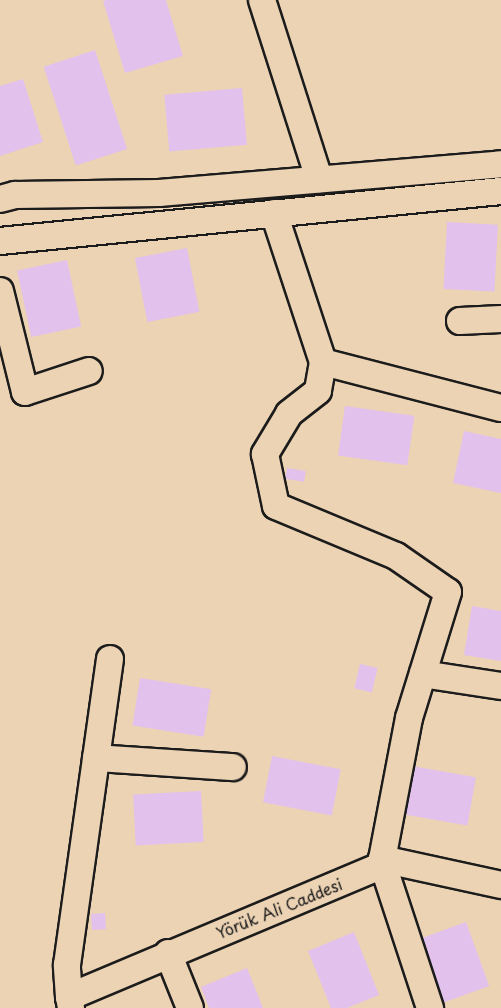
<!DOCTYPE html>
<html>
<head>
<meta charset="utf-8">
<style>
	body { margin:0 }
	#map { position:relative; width:501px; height:1008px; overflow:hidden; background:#ecd3b4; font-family:"Playpen Sans",sans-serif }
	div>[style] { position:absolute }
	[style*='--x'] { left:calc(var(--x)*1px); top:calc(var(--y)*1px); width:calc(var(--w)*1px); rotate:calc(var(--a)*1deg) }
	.building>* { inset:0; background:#e2c1ed; transform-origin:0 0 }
	.roads { filter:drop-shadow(2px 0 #1c1c1c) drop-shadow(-2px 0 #1c1c1c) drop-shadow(0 2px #1c1c1c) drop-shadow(0 -2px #1c1c1c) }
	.minor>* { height:26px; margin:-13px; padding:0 13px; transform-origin:13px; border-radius:13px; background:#ecd3b4 }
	span { translate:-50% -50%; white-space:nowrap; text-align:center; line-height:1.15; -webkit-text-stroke:4.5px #ecd3b4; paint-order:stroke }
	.street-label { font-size:16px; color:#1c1c1c }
</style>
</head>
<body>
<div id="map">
	<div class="building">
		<div style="clip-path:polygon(107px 0,166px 0,183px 56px,125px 73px,103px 1px)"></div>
		<div style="left:95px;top:50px;width:104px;height:54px;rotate:72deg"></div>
		<div style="clip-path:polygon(23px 79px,43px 142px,0 156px,0 86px)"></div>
		<div style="left:242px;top:88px;width:57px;height:78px;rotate:85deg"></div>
		<div style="left:447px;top:222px;width:51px;height:67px;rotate:3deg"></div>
		<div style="left:187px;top:248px;width:65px;height:53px;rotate:79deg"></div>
		<div style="left:67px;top:260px;width:68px;height:51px;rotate:78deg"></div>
		<div style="left:345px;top:406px;width:70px;height:50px;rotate:8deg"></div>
		<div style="clip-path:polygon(464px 431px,501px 439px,501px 493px,453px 483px)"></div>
		<div style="left:287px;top:468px;width:19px;height:11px;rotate:9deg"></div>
		<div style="clip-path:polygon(472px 606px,501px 611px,501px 661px,464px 655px)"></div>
		<div style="left:360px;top:664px;width:18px;height:25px;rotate:13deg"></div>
		<div style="left:140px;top:678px;width:72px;height:48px;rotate:9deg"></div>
		<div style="left:272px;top:756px;width:70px;height:47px;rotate:11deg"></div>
		<div style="left:406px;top:765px;width:71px;height:49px;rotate:10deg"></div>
		<div style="left:201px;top:791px;width:51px;height:68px;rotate:87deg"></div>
		<div style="left:105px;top:913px;width:16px;height:14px;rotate:86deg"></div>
		<div style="left:466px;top:922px;width:68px;height:54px;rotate:70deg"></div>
		<div style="clip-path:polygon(354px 932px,379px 995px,347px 1008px,331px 1008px,308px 951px)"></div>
		<div style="clip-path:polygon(247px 968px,263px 1008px,209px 1008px,201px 987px)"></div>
	</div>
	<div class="roads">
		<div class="minor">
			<div style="--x:262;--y:0;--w:188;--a:72.3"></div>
			<div style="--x:0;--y:199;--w:16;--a:-15"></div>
			<div style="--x:15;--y:195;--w:144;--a:-0.8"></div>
			<div style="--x:159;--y:193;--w:343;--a:-4.8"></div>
			<div style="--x:274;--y:213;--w:157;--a:71.8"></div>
			<div style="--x:323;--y:362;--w:29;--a:100"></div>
			<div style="--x:318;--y:391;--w:37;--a:142"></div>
			<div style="--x:289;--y:414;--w:47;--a:121"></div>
			<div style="--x:265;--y:454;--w:53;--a:78.1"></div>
			<div style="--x:276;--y:506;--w:130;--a:22.6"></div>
			<div style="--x:396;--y:556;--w:63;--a:34.7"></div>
			<div style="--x:448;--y:592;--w:132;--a:107.2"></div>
			<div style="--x:409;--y:718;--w:144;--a:100.8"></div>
			<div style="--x:0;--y:241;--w:503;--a:-5.7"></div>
			<div style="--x:0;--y:291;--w:104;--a:76.1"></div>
			<div style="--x:25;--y:392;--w:67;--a:-18.2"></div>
			<div style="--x:460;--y:321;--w:41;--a:-2.8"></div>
			<div style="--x:323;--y:362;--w:184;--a:14.5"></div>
			<div style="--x:423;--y:674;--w:79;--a:8.7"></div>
			<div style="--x:96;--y:758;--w:137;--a:3.8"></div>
			<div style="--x:383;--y:865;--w:151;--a:71.8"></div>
			<div style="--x:168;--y:953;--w:59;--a:68.2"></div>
			<div style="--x:69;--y:997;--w:32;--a:-94"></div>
			<div style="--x:67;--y:965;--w:309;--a:-82"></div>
			<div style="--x:71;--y:1008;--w:11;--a:-100"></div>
			<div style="--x:69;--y:997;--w:341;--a:-22.8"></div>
			<div style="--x:383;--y:865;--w:6;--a:-99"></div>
			<div style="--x:382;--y:859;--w:122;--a:12.3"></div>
		</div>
	</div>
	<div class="street-label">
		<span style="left:279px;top:908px;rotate:-22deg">Yörük Ali Caddesi</span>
	</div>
</div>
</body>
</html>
